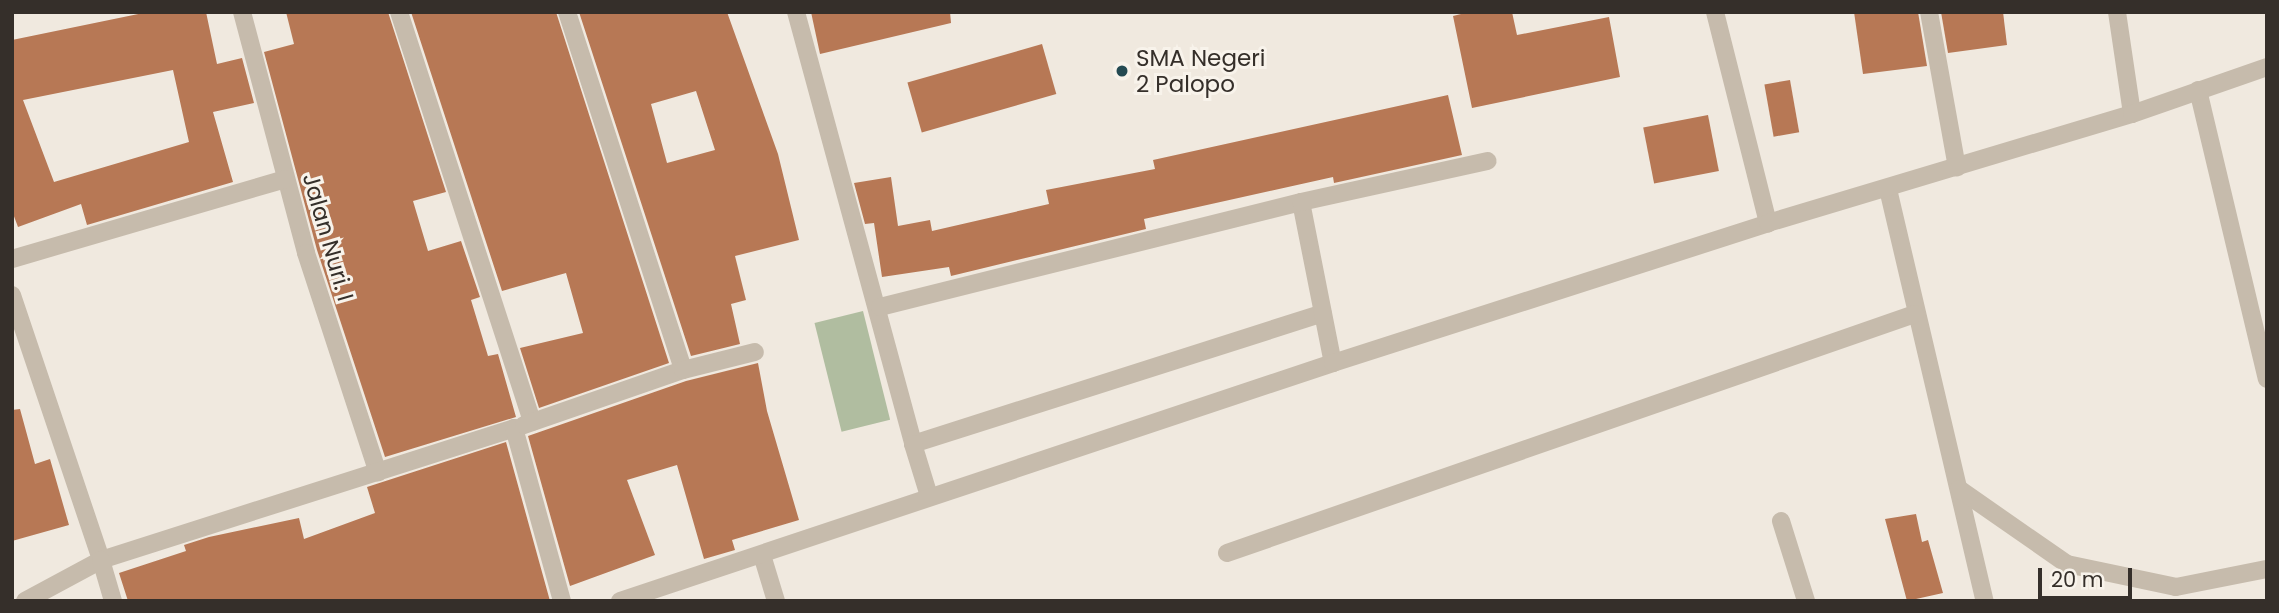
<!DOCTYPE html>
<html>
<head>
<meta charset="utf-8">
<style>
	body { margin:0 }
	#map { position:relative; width:2279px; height:613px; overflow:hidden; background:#f0e9df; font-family:Poppins,sans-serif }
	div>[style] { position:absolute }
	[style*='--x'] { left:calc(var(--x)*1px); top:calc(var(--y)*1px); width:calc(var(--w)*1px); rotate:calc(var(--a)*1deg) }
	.green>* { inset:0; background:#b0bda0; transform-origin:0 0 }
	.building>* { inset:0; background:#b77855; transform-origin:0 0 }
	.minor>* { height:18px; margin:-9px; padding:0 9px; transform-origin:9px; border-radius:9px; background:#c6bbac }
	.dots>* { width:19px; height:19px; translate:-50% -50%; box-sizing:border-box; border:4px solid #f8f3eb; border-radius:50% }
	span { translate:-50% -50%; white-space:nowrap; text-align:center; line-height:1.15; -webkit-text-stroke:6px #f8f3eb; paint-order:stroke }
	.poi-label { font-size:23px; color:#352f2a }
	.left { translate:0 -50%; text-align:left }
	.street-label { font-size:23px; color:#352f2a }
	.frame { position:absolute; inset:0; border:14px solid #352f2a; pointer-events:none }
	.scale { position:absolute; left:2038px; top:568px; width:94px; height:32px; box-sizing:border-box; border:4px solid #352f2a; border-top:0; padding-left:9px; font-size:21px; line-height:24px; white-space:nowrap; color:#352f2a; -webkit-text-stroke:5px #f8f3eb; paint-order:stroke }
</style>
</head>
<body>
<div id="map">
	<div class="green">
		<div style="left:863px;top:311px;width:112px;height:50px;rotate:76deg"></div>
	</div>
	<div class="building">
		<div style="clip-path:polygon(evenodd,148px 12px,206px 12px,217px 64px,242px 58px,254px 103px,213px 112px,233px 182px,87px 225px,81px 204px,18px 227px,12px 211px,12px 40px,148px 12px,173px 70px,189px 142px,54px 182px,23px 100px,173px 70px)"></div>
		<div style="clip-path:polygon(286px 12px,388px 12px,446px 192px,413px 201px,428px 251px,461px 241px,480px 297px,471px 300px,488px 356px,498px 354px,516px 417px,385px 457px,317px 250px,264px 52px,294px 44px)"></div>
		<div style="clip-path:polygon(411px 12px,556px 12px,669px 363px,539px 408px,520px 348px,583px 333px,566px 273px,502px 291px)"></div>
		<div style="clip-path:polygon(evenodd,579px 12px,727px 12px,778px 154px,799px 240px,735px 256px,746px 300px,731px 304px,740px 344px,691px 356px,579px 12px,696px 91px,715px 150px,667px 163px,651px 104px,696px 91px)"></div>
		<div style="clip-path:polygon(811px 12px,950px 12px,951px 23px,820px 54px)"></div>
		<div style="clip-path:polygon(1469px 12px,1512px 12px,1517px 35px,1609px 17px,1620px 77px,1472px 108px,1453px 16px)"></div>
		<div style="clip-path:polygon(1854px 12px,1918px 12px,1927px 66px,1863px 74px)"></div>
		<div style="clip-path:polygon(1941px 12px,2003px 12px,2007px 45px,1948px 53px)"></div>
		<div style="left:1042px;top:44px;width:52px;height:140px;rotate:74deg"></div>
		<div style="left:1790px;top:80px;width:53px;height:26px;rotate:80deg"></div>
		<div style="clip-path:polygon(1448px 95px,1462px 155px,1334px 183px,1333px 177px,1144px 219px,1146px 229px,951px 276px,949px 267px,882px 277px,874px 223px,865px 224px,854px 183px,891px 177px,898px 226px,930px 220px,932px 231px,1049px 204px,1046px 190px,1155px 169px,1153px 160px)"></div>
		<div style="left:1708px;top:115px;width:57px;height:66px;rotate:79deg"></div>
		<div style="clip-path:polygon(758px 363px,767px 411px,799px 520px,732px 540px,735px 550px,704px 559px,677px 465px,627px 480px,655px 555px,570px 586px,528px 436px,686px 381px)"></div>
		<div style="clip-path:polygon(20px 409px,35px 464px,50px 459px,69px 525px,12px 541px,12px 410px)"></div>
		<div style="clip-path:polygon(506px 442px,550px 601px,128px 601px,119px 573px,186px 551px,184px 545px,209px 537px,299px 518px,304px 539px,375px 513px,367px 487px)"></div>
		<div style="clip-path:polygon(1916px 514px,1922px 542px,1928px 540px,1943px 593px,1907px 601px,1885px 519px)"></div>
	</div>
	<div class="minor">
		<div style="--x:242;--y:12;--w:249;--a:75.1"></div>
		<div style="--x:306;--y:253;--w:231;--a:71.9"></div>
		<div style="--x:399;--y:12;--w:431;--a:72"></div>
		<div style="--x:567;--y:12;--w:376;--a:72"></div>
		<div style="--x:796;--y:12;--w:448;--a:74.8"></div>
		<div style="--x:913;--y:444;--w:430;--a:-17.7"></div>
		<div style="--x:1715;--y:12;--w:218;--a:75.9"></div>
		<div style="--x:1929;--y:12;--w:158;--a:79.8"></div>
		<div style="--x:2117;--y:12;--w:103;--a:81.6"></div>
		<div style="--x:2198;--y:90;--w:297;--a:76.6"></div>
		<div style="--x:1888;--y:189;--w:423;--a:76.8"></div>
		<div style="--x:1301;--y:202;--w:164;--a:78.8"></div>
		<div style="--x:12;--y:259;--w:285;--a:-16.3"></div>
		<div style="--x:12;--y:295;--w:280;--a:71.4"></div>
		<div style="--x:101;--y:560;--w:434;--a:-17.7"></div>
		<div style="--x:514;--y:428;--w:180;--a:74.5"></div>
		<div style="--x:880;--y:307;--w:434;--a:-14"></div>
		<div style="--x:1301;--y:202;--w:191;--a:-12.4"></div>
		<div style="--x:524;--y:425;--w:168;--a:-19.1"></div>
		<div style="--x:683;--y:370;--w:74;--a:-14"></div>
		<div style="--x:913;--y:444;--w:54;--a:72.9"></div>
		<div style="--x:1959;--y:489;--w:131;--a:34.8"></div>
		<div style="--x:2067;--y:564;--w:111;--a:11.9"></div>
		<div style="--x:2176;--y:587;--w:93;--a:-11.2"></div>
		<div style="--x:1781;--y:521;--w:84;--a:72.6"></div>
		<div style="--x:1227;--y:553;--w:728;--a:-19.16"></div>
		<div style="--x:762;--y:555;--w:48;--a:73.1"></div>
		<div style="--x:25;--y:601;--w:86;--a:-28.3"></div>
		<div style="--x:101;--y:560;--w:43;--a:73.7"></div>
		<div style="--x:620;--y:601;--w:752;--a:-18.46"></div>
		<div style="--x:1333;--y:363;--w:457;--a:-17.8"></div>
		<div style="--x:1768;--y:223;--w:380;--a:-16.7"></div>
		<div style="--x:2132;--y:114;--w:143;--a:-19.2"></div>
	</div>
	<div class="dots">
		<div style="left:1122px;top:71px;background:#244a52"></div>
	</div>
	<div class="poi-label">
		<span class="left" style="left:1136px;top:71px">SMA Negeri<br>2 Palopo</span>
	</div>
	<div class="street-label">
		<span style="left:328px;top:237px;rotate:74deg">Jalan Nuri. I</span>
	</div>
	<div class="frame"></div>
	<div class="scale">20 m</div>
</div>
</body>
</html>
